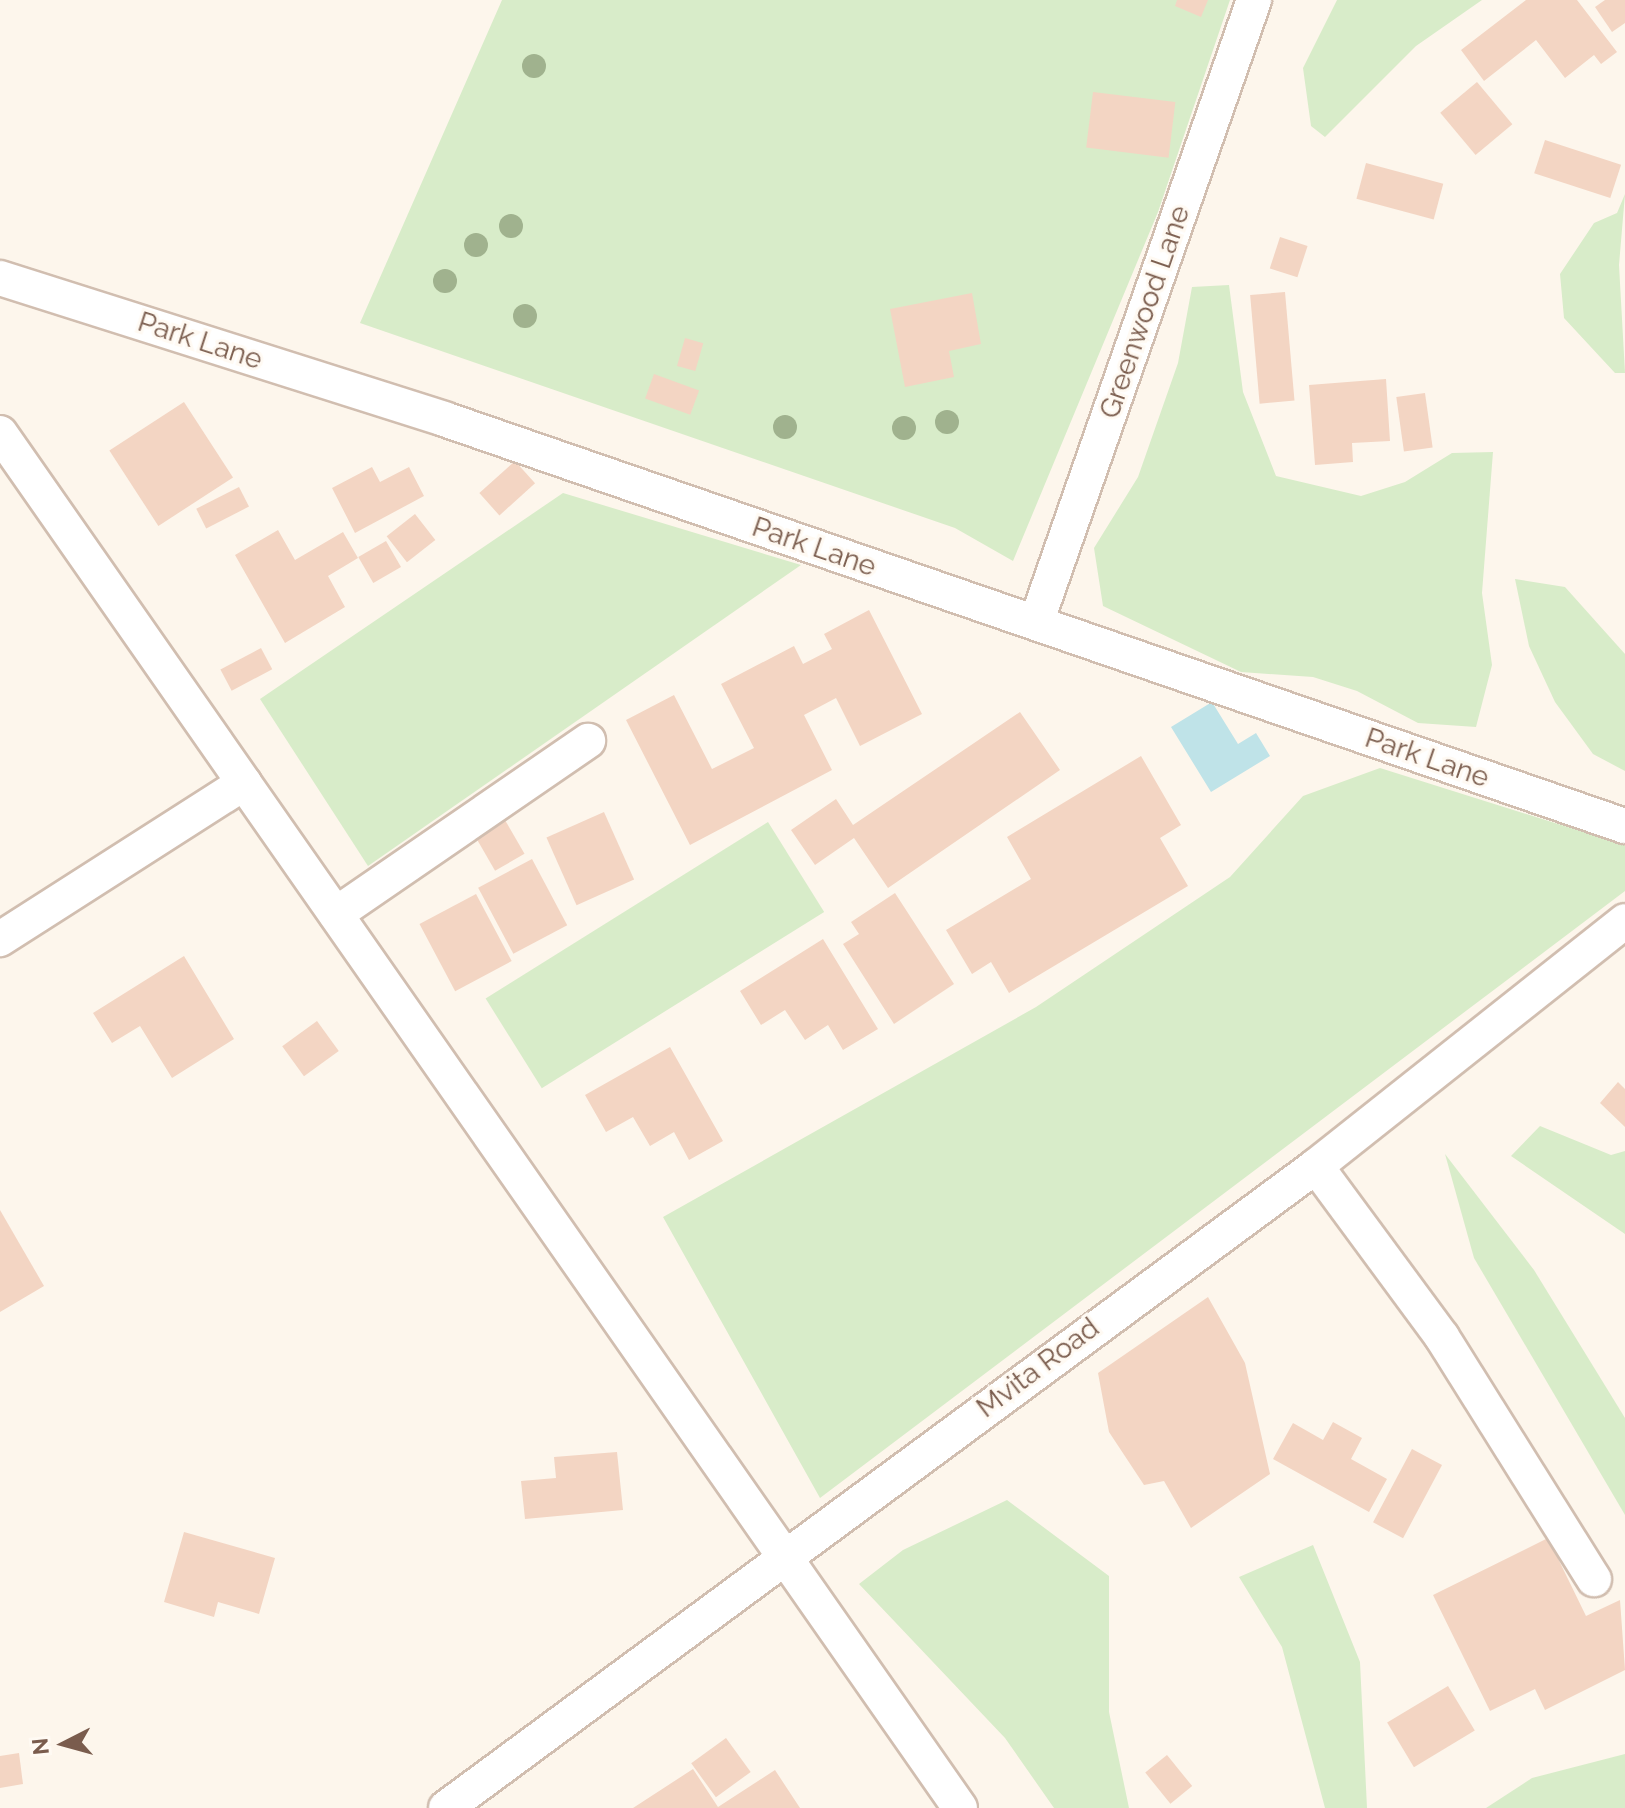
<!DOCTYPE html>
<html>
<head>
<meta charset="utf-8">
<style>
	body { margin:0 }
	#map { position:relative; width:1625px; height:1808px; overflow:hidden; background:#fdf6ec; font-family:Raleway,sans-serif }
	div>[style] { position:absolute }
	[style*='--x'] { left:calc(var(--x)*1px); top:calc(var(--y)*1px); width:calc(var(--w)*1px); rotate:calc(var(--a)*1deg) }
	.green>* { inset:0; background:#d8ecc9; transform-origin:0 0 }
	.water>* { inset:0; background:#bfe3e8 }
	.building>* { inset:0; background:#f3d5c3; transform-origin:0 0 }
	.roads { filter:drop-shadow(2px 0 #d1beb0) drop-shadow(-2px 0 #d1beb0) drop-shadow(0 2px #d1beb0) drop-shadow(0 -2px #d1beb0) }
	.minor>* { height:34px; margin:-17px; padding:0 17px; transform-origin:17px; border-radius:17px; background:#fff }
	.trees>* { width:24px; height:24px; margin:-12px; border-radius:50%; background:#a0b28e }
	span { translate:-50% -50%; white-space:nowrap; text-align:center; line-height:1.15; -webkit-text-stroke:6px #fffaf3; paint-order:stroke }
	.street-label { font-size:28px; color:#7a5c4d }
	.north { position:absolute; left:24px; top:1704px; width:80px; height:80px; -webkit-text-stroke:6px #fffaf3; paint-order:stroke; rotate:264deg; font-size:22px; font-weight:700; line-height:32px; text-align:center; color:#7a5c4d }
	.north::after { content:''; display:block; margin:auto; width:28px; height:36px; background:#7a5c4d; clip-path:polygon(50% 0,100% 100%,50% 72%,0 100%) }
</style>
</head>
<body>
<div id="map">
	<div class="green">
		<div style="clip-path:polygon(502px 0,1230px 0,1158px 212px,1013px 561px,955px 528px,360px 323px)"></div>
		<div style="clip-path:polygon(1337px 0,1482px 0,1416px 46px,1325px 137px,1311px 126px,1303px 68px)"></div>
		<div style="clip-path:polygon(1625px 194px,1619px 265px,1625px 373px,1615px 373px,1564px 318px,1560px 274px,1594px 223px,1617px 213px)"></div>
		<div style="clip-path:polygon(1229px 285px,1243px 392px,1276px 476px,1361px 496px,1405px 482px,1452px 453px,1493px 452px,1482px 593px,1492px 665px,1476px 727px,1418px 723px,1357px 691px,1313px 677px,1241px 672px,1103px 606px,1094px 548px,1138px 477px,1178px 363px,1192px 287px)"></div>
		<div style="clip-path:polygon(563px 493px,801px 565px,368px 866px,260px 699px)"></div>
		<div style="clip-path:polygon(1515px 579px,1565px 587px,1625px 654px,1625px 771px,1593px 754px,1555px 702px,1529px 646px)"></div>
		<div style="clip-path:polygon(1380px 768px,1625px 845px,1625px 891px,820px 1498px,663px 1217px,1036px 1007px,1230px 877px,1303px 796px)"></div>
		<div style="left:768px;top:822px;width:106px;height:333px;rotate:58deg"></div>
		<div style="clip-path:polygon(1540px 1126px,1611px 1155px,1625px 1151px,1625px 1234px,1511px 1156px)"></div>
		<div style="clip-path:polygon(1445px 1154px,1534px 1270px,1625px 1418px,1625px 1515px,1474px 1258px)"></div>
		<div style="clip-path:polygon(1007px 1500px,1109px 1576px,1109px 1712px,1129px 1808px,1054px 1808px,1005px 1738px,859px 1584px,903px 1550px)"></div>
		<div style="clip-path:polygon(1313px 1545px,1360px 1662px,1367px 1808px,1325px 1808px,1282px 1647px,1239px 1577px)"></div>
		<div style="clip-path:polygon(1625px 1754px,1625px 1808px,1486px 1808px,1532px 1778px)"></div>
	</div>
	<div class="water">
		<div style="clip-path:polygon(1212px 702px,1238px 744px,1256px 733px,1270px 756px,1211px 792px,1171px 727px)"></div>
	</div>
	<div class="building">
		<div style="clip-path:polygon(1177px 0,1208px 0,1201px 17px,1175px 6px)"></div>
		<div style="clip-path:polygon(1526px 0,1577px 0,1617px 52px,1601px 64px,1594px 55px,1565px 78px,1536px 40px,1484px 81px,1461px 50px)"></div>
		<div style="clip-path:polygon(1605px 0,1625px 0,1625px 23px,1612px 32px,1595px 7px)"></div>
		<div style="left:1477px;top:82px;width:55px;height:48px;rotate:50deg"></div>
		<div style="left:1093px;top:92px;width:83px;height:56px;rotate:7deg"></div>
		<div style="left:1545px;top:140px;width:80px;height:35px;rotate:18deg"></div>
		<div style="left:1366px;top:163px;width:80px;height:37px;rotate:15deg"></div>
		<div style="left:1280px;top:237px;width:29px;height:33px;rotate:18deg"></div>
		<div style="left:1285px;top:292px;width:109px;height:35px;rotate:85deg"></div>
		<div style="clip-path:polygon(972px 293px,981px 344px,949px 351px,954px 377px,905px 387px,890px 309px)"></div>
		<div style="left:685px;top:338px;width:19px;height:29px;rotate:16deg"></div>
		<div style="left:654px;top:374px;width:48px;height:26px;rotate:20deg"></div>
		<div style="clip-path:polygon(1386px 379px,1390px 441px,1352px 443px,1353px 462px,1315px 465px,1309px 385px)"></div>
		<div style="left:1425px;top:393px;width:55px;height:29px;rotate:82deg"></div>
		<div style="left:184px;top:402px;width:90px;height:89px;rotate:57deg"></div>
		<div style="left:515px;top:461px;width:30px;height:48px;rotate:48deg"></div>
		<div style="clip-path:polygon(372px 467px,380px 482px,409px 467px,424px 496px,355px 533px,332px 488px)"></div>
		<div style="left:239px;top:487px;width:22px;height:48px;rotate:63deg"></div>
		<div style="left:415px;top:514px;width:33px;height:36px;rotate:52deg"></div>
		<div style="clip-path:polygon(278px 530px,295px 560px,343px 532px,358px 558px,328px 576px,345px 607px,285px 643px,235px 555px)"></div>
		<div style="left:386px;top:541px;width:30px;height:32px;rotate:60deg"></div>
		<div style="clip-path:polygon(869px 610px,922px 714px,860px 746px,836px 698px,804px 715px,832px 770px,690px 845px,626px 720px,674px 695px,712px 769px,754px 748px,721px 684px,794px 646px,803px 664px,832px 649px,824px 634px)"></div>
		<div style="left:261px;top:648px;width:24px;height:46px;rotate:62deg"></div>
		<div style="clip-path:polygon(1020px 712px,1060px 770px,888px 888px,854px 838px,815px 865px,791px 830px,836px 799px,853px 825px)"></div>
		<div style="clip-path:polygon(1141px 756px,1181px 825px,1160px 838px,1188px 886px,1009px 993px,991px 962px,972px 974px,946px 930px,1031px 879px,1007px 837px)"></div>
		<div style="left:604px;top:812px;width:74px;height:63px;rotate:66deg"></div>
		<div style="left:505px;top:820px;width:39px;height:34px;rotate:60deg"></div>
		<div style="left:532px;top:859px;width:75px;height:61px;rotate:62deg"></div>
		<div style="clip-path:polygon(895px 893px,954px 984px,894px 1024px,843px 944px,859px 934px,851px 922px)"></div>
		<div style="left:476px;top:894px;width:76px;height:64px;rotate:62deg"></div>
		<div style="clip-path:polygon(823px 939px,878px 1029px,843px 1050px,828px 1025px,805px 1040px,785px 1010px,761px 1025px,740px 991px)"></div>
		<div style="clip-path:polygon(184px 956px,234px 1039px,172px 1078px,140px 1026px,112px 1043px,93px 1013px)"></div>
		<div style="left:317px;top:1021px;width:37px;height:43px;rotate:54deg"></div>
		<div style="clip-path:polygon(670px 1047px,723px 1141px,689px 1160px,674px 1132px,650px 1146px,633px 1117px,606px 1132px,585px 1095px)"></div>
		<div style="clip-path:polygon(1618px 1082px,1625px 1089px,1625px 1127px,1600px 1103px)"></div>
		<div style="clip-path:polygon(0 1210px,44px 1286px,0 1312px)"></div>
		<div style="clip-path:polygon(1208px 1297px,1245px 1363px,1270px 1474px,1191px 1528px,1164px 1481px,1144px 1485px,1109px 1432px,1098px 1373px)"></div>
		<div style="clip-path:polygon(1333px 1422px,1362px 1438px,1351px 1459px,1387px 1479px,1369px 1512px,1273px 1459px,1293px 1423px,1323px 1440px)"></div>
		<div style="left:1412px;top:1449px;width:34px;height:83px;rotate:28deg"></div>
		<div style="clip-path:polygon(617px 1452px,623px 1510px,525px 1519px,521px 1481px,556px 1478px,554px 1457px)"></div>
		<div style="clip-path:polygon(184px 1532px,275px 1558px,259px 1614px,218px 1602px,214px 1617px,164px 1602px)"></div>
		<div style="clip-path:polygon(1548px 1538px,1586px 1616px,1620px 1600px,1625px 1670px,1545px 1710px,1535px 1689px,1490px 1711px,1433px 1595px)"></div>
		<div style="left:1448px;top:1686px;width:52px;height:71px;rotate:59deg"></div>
		<div style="left:726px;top:1738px;width:42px;height:43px;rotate:54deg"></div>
		<div style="clip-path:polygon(19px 1753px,23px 1784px,0 1788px,0 1756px)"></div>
		<div style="left:1167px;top:1755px;width:40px;height:28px;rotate:51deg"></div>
		<div style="clip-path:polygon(693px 1769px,718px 1807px,775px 1770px,800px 1808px,633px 1808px)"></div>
	</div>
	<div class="roads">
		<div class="minor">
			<div style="--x:0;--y:278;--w:466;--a:17.6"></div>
			<div style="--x:444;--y:419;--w:1249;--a:19.02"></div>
			<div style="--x:0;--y:433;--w:427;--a:55.1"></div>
			<div style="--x:244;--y:783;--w:290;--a:147.4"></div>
			<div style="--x:1036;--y:623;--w:660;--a:-70.71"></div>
			<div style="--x:244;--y:783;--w:1250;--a:55.06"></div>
			<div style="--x:336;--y:914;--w:306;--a:-34.5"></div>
			<div style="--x:1316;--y:1166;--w:212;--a:53.6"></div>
			<div style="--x:1442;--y:1337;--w:286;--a:57.9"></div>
			<div style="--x:446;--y:1808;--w:1081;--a:-36.42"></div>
			<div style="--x:1316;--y:1166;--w:394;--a:-38.4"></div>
		</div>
	</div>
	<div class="trees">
		<div style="left:534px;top:66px"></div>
		<div style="left:511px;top:226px"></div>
		<div style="left:476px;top:245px"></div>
		<div style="left:445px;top:281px"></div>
		<div style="left:525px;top:316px"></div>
		<div style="left:947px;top:422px"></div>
		<div style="left:785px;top:427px"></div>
		<div style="left:904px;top:428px"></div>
	</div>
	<div class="street-label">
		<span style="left:1145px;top:312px;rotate:-71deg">Greenwood Lane</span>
		<span style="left:200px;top:341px;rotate:18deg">Park Lane</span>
		<span style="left:814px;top:547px;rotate:19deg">Park Lane</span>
		<span style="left:1427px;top:758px;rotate:19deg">Park Lane</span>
		<span style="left:1038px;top:1368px;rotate:-37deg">Mvita Road</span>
	</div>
	<div class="north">N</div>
</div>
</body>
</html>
